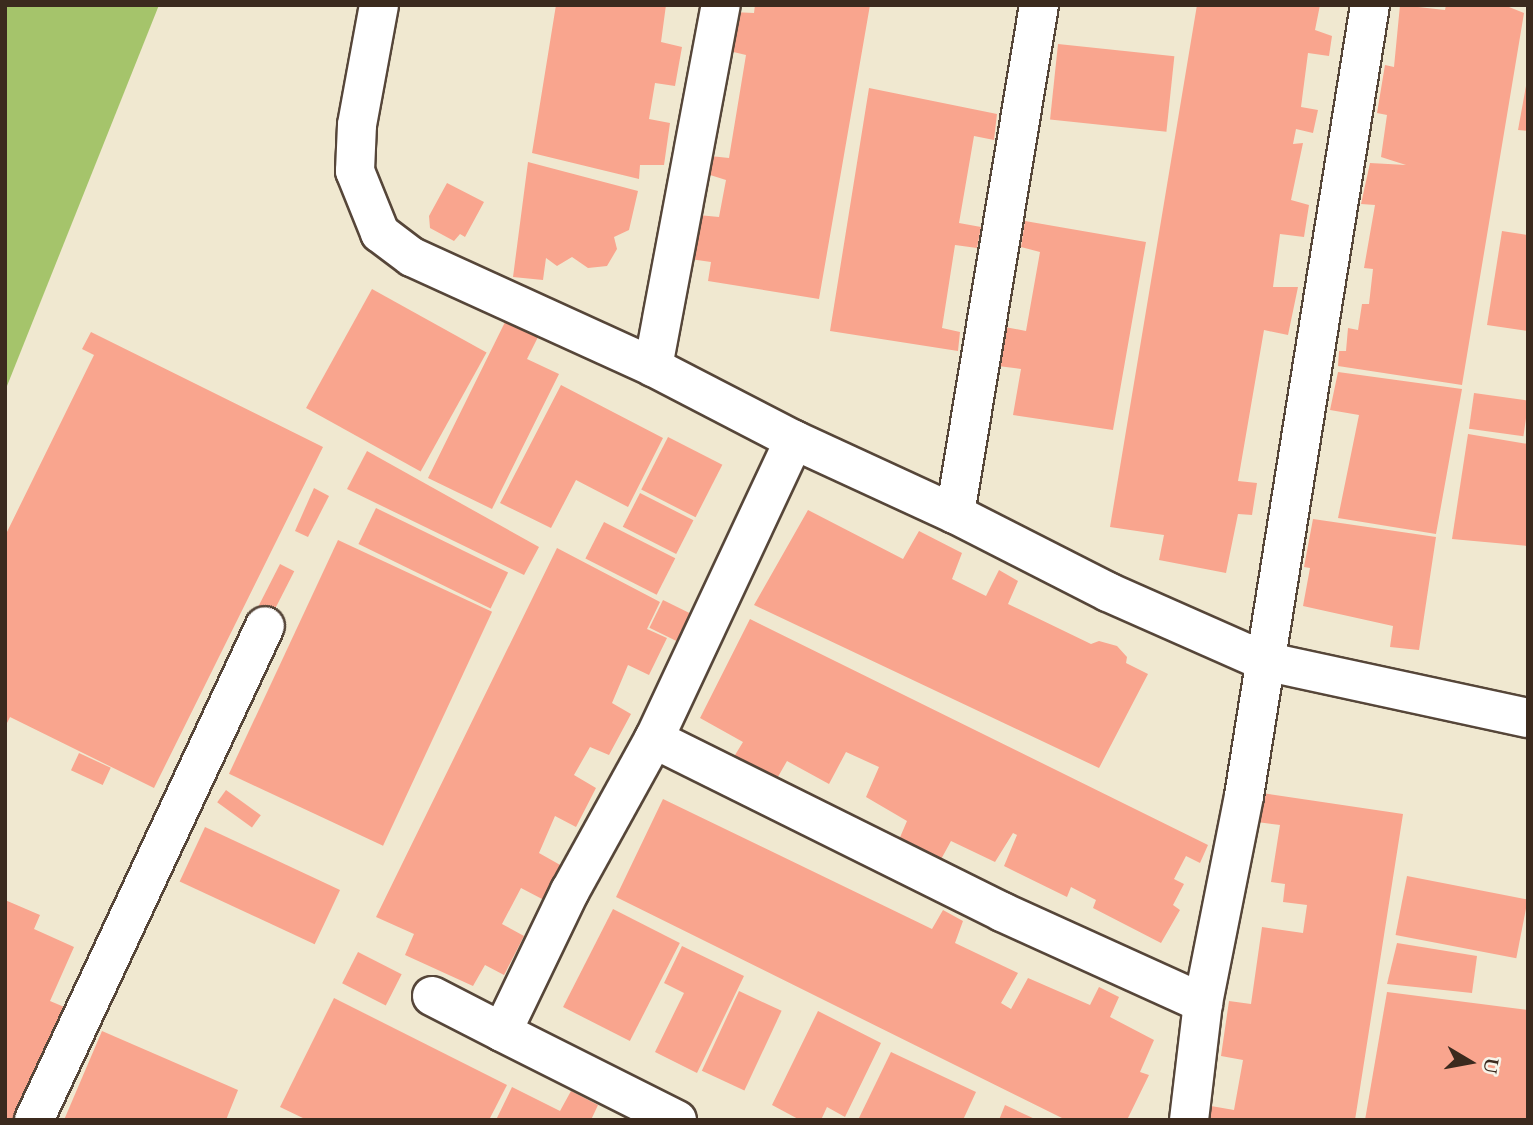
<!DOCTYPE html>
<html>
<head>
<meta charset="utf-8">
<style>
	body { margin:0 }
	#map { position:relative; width:1533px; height:1125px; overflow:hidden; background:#f0e8d0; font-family:Cardo,serif }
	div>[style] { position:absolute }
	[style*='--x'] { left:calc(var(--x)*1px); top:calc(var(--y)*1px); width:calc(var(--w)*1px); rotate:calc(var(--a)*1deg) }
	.green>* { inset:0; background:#a5c46b }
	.building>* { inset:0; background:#f9a58e; transform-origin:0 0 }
	.roads { filter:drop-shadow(2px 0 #564639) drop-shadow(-2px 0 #564639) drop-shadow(0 2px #564639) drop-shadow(0 -2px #564639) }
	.minor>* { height:38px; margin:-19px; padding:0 19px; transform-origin:19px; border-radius:19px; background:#fff }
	span { translate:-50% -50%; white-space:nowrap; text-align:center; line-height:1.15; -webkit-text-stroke:5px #f7f3e8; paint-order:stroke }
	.frame { position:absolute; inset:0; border:7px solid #3b2a1e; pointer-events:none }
	.north { position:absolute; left:1435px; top:1027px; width:70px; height:70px; -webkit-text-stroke:5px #f7f3e8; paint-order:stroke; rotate:100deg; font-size:19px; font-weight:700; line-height:28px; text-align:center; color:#3b2a1e }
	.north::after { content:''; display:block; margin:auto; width:24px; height:32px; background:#3b2a1e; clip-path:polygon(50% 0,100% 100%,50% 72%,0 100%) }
</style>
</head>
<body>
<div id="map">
	<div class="green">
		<div style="clip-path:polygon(5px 5px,159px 5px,5px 391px)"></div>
	</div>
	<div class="building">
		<div style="clip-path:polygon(556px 5px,666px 5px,661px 42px,682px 47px,675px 86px,655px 83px,649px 119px,670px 123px,664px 165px,640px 165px,639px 179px,532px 153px)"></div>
		<div style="clip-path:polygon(755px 5px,870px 5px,819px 299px,708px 281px,711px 262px,690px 259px,698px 215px,719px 217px,726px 180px,707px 174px,710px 156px,729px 158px,746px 55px,725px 50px,732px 12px,754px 13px)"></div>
		<div style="clip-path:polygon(1197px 5px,1320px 5px,1315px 30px,1332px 36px,1329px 56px,1308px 53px,1301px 107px,1318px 110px,1313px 133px,1296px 129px,1293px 144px,1303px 143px,1291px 200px,1309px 205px,1304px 237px,1280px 234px,1273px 287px,1298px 287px,1288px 335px,1264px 330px,1238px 481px,1257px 483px,1252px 515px,1238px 514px,1226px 573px,1159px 560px,1164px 535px,1110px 527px)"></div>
		<div style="clip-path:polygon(1400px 5px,1445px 10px,1446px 5px,1504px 5px,1524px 13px,1462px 385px,1338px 366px,1339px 351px,1346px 351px,1348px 328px,1358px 330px,1362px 304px,1369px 304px,1373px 269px,1364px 268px,1375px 205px,1361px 204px,1370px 163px,1406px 165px,1381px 157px,1387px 115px,1377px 113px,1385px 65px,1394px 67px)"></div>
		<div style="left:1058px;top:44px;width:117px;height:76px;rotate:6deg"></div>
		<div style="clip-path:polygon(1526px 86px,1528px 131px,1518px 130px)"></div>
		<div style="clip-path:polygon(869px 88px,997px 114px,994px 140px,974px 136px,959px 223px,981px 227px,977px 248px,955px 245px,942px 328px,960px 332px,958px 351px,830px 331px)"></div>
		<div style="clip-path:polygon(528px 162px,638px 191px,629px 230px,614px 237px,617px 249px,607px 266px,588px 268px,572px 257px,557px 266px,546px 258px,543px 280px,513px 277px)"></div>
		<div style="clip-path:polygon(447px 183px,484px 202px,465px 237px,460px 234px,454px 241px,430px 228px,429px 216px)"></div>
		<div style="clip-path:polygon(1025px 221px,1146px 242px,1113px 430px,1013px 415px,1021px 369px,998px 366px,1005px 327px,1026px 331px,1040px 252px,1021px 247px)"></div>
		<div style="clip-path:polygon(1502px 231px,1528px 235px,1528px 331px,1487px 325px)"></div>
		<div style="left:372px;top:289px;width:131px;height:136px;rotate:29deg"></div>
		<div style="clip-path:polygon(510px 312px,542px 329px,527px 359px,559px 374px,492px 509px,428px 478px)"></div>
		<div style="clip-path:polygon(91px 332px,323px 447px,154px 788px,10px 717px,5px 727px,5px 536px,94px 355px,82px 349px)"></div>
		<div style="clip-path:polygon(1338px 372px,1462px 389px,1436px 534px,1338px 518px,1359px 415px,1330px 410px)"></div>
		<div style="clip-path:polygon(561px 385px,663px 438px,628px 507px,576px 480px,551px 528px,500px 503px)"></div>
		<div style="left:1474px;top:393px;width:55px;height:36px;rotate:8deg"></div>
		<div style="clip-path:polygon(1468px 434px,1528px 444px,1528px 546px,1452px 539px)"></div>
		<div style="left:668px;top:437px;width:61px;height:59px;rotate:27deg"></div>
		<div style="clip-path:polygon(367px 451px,539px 547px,524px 575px,347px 489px)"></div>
		<div style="clip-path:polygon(314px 488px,329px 496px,308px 537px,295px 531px)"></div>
		<div style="left:640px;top:493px;width:60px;height:38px;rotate:27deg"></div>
		<div style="left:376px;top:508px;width:147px;height:40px;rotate:26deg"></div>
		<div style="clip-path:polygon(808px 510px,903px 559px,919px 531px,962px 553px,952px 579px,986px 596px,999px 570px,1018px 581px,1008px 604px,1091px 644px,1099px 641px,1117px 646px,1127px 657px,1126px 663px,1148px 674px,1099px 768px,754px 605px)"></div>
		<div style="clip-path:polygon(1313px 519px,1436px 537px,1419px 650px,1390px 647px,1393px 626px,1303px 606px,1310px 568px,1304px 567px)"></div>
		<div style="left:604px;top:522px;width:80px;height:41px;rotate:27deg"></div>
		<div style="left:338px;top:540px;width:170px;height:258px;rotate:25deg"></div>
		<div style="clip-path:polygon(557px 548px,660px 602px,647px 629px,667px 638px,649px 675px,628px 665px,612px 703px,631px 714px,609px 755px,590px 747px,574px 775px,596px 788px,576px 827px,555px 816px,539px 853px,562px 866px,544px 900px,521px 888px,502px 924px,524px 936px,504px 975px,485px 965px,473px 986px,405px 955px,414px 934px,376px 917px)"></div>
		<div style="left:280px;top:564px;width:16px;height:52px;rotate:27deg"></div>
		<div style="left:663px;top:600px;width:30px;height:31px;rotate:26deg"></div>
		<div style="clip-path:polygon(750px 619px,1208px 845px,1200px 863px,1186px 856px,1174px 879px,1184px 884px,1173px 905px,1180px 910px,1161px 943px,1093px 908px,1096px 900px,1071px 887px,1067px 897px,1004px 866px,1017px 835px,1013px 833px,995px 862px,951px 841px,939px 863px,898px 842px,907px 821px,866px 797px,879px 767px,846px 752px,829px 784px,787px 761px,775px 782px,732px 760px,743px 742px,700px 718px)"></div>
		<div style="left:79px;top:753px;width:35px;height:19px;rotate:25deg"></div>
		<div style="left:226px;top:790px;width:43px;height:15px;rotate:36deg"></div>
		<div style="clip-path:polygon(1262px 793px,1403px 814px,1355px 1120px,1208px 1120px,1211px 1106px,1234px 1110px,1243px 1060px,1221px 1056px,1229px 1001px,1251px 1004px,1262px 927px,1303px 933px,1307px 905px,1283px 902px,1285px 884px,1271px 882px,1280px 825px,1257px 822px)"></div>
		<div style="clip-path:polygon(663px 799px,932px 929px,943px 910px,963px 921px,955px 943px,1018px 973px,1001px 1003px,1011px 1009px,1028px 978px,1090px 1005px,1099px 987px,1119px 997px,1110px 1017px,1154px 1040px,1140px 1072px,1149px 1075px,1127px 1120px,1066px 1120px,616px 897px)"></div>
		<div style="left:205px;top:827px;width:149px;height:60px;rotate:25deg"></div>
		<div style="left:1407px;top:876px;width:123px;height:60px;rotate:11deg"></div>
		<div style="clip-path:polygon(5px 900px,40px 915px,34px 929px,74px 947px,50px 1001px,69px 1009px,20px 1120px,5px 1120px)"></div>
		<div style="left:613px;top:909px;width:75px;height:110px;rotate:27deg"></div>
		<div style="clip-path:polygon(1397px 943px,1477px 956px,1472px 993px,1387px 984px)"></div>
		<div style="clip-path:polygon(682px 946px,744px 976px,697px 1073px,655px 1052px,684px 993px,664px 983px)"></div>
		<div style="left:358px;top:952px;width:49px;height:35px;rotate:27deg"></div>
		<div style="left:739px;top:991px;width:47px;height:88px;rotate:25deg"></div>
		<div style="clip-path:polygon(1387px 992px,1528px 1010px,1528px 1120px,1365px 1120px)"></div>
		<div style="clip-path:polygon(334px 998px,507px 1085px,489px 1120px,307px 1120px,280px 1107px)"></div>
		<div style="clip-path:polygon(818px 1011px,881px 1043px,845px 1117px,827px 1107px,821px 1120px,800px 1120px,772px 1105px)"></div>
		<div style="clip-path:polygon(102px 1031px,238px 1090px,226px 1120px,64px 1120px)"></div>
		<div style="clip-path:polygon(891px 1052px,976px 1092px,963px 1120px,858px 1120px)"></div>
		<div style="clip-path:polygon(512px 1087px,560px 1111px,571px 1091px,598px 1105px,591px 1120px,496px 1120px)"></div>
		<div style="clip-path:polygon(1005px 1105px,1037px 1120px,999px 1120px)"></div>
	</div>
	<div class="roads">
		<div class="minor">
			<div style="--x:379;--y:5;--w:122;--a:100.4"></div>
			<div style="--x:357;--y:125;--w:46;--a:92.5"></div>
			<div style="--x:355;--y:171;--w:67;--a:68"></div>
			<div style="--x:380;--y:233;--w:40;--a:37"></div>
			<div style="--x:412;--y:257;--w:265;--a:24.5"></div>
			<div style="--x:653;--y:367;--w:159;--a:27.4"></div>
			<div style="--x:794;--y:440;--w:177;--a:24.7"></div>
			<div style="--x:1039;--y:5;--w:516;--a:99.37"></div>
			<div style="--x:955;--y:514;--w:172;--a:27"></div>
			<div style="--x:1108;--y:592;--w:171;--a:23.9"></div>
			<div style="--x:1264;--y:661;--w:270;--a:12.2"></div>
			<div style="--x:653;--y:367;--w:368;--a:-79.4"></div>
			<div style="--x:654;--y:739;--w:389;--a:26.4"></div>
			<div style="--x:1002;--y:912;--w:221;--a:24.4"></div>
			<div style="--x:432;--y:996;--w:79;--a:27.2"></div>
			<div style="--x:34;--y:1120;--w:545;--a:-64.94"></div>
			<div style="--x:677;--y:1120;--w:196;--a:-153.3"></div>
			<div style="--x:502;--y:1032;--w:157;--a:-64.3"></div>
			<div style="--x:570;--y:891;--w:174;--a:-61.1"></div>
			<div style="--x:654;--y:739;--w:330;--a:-64.9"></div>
			<div style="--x:1189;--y:1120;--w:118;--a:-83.2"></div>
			<div style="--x:1203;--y:1003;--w:211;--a:-78.8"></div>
			<div style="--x:1244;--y:796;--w:801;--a:-80.95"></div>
		</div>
	</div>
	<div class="frame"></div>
	<div class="north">U</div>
</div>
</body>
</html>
